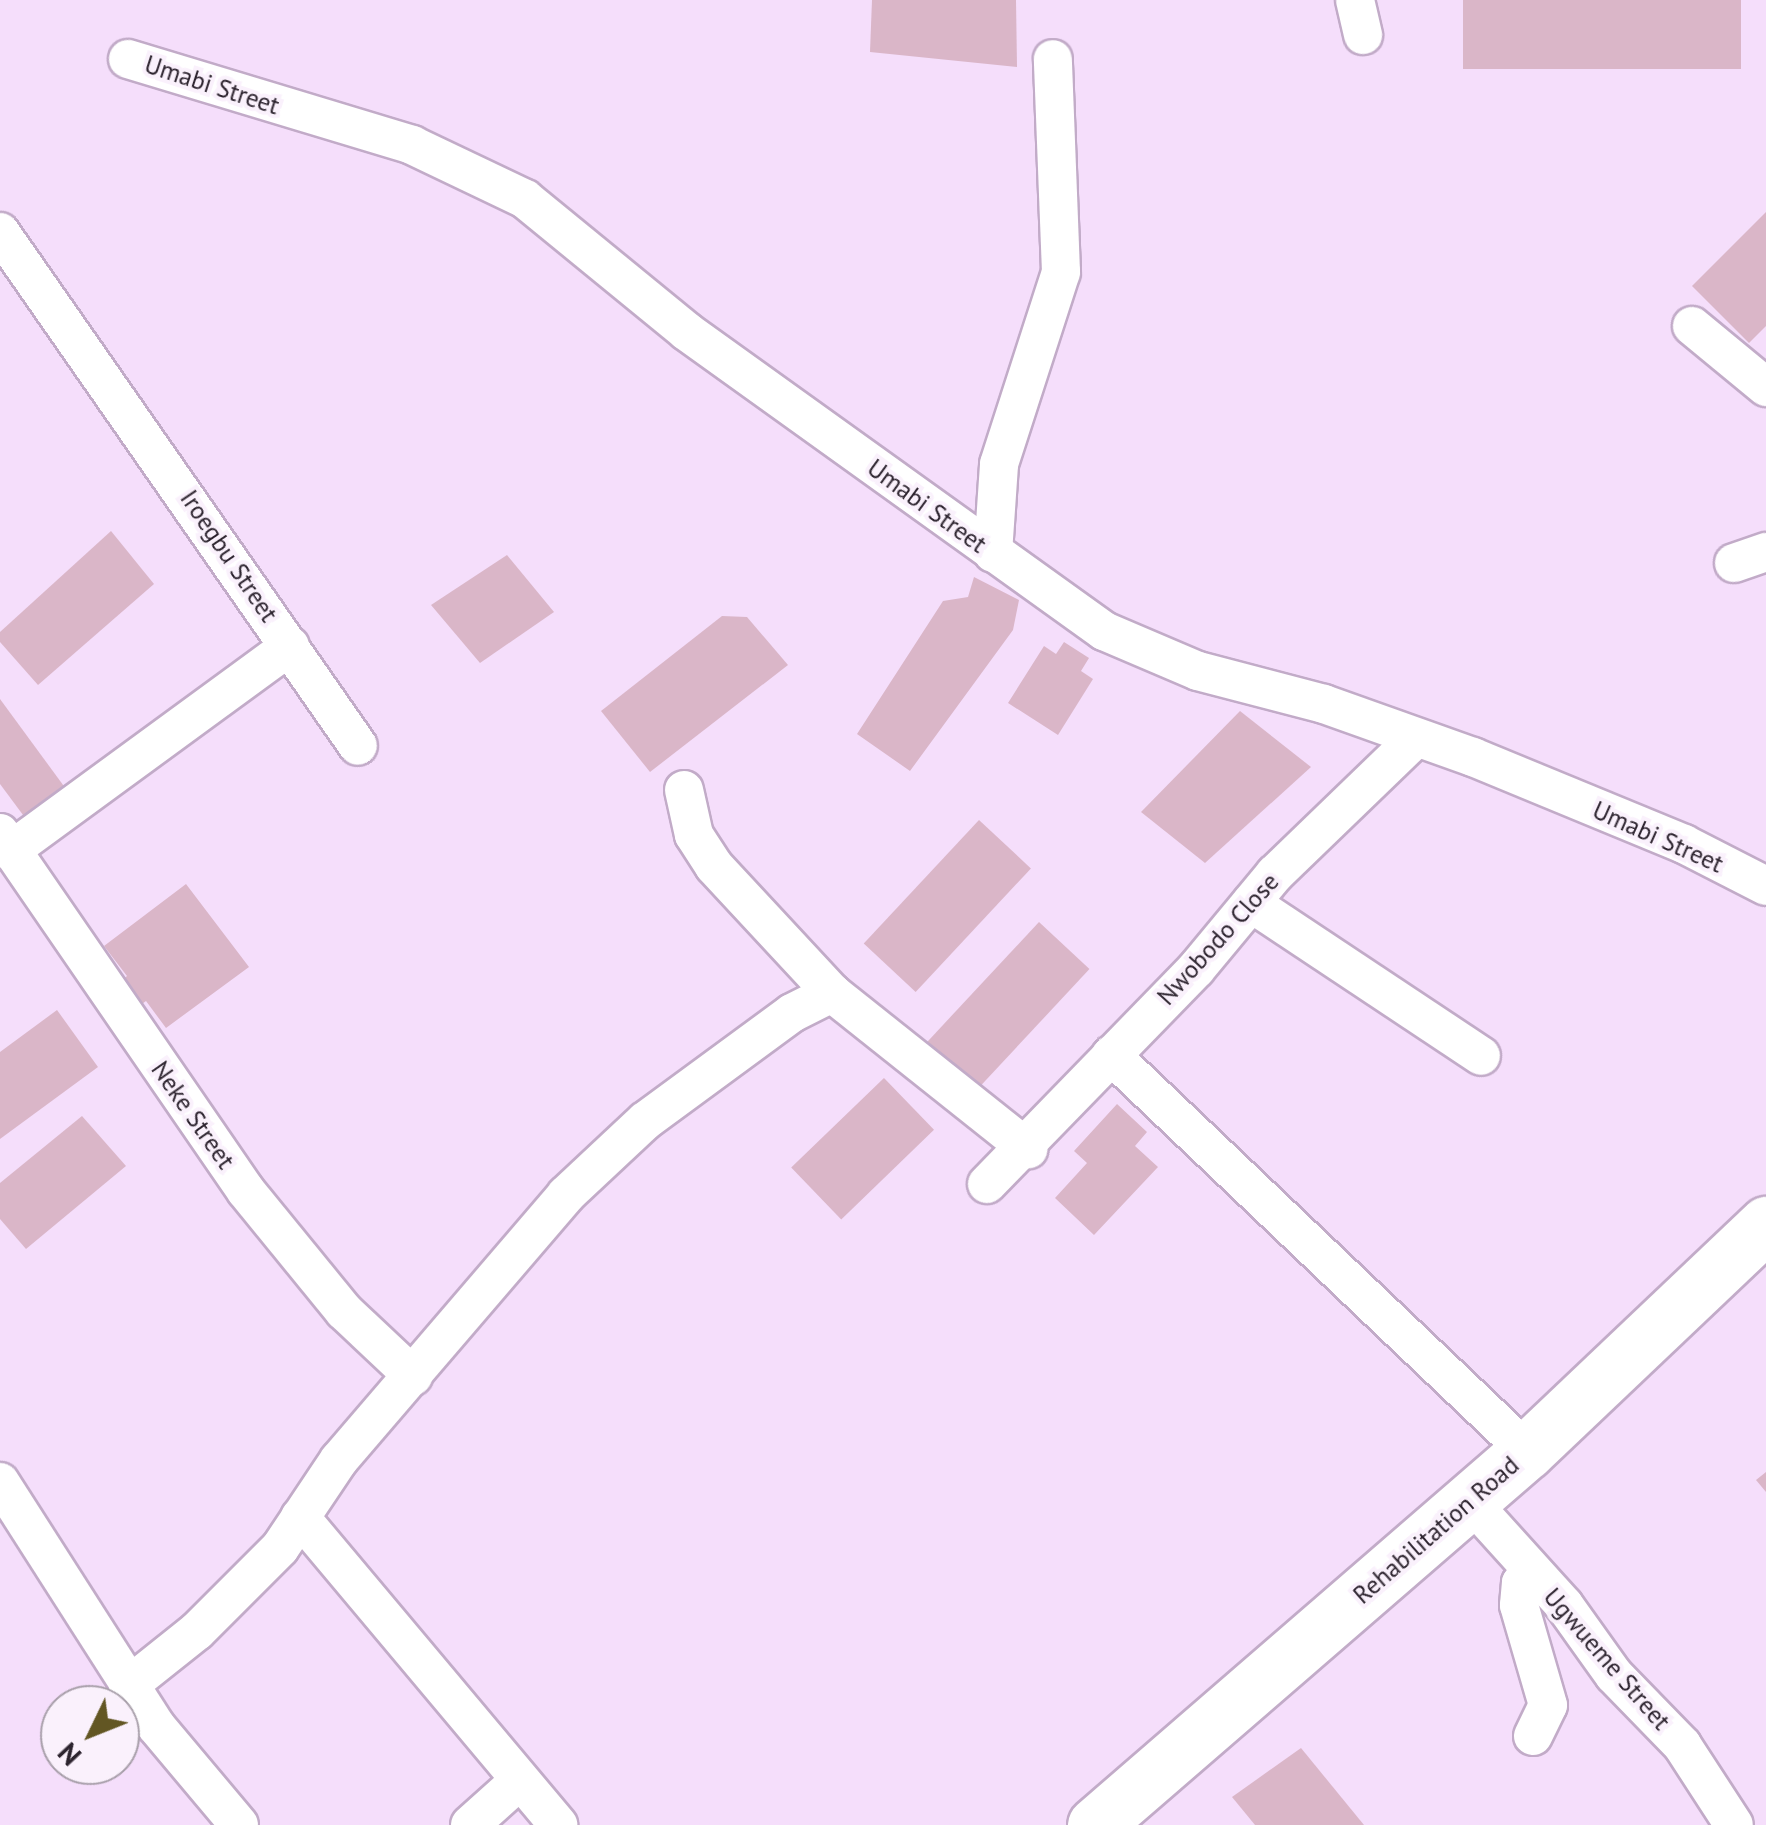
<!DOCTYPE html>
<html>
<head>
<meta charset="utf-8">
<style>
	body { margin:0 }
	#map { position:relative; width:1766px; height:1825px; overflow:hidden; background:#f5defb; font-family:"PT Sans",sans-serif }
	div>[style] { position:absolute }
	[style*='--x'] { left:calc(var(--x)*1px); top:calc(var(--y)*1px); width:calc(var(--w)*1px); rotate:calc(var(--a)*1deg) }
	.building>* { inset:0; background:#dab6c8; transform-origin:0 0 }
	.roads { filter:drop-shadow(2px 0 #c2abc8) drop-shadow(-2px 0 #c2abc8) drop-shadow(0 2px #c2abc8) drop-shadow(0 -2px #c2abc8) }
	.street>* { height:38px; margin:-19px; padding:0 19px; transform-origin:19px; border-radius:19px; background:#fff }
	.secondary>* { height:55px; margin:-27.5px; padding:0 27.5px; transform-origin:27.5px; border-radius:27.5px; background:#fff }
	span { translate:-50% -50%; white-space:nowrap; text-align:center; line-height:1.15; -webkit-text-stroke:8px #faf1fc; paint-order:stroke }
	.street-label { font-size:25px; color:#2c232e }
	.north { position:absolute; left:40px; top:1685px; width:100px; height:100px; box-sizing:border-box; background:#faf1fc; border:2px solid #a89faa; border-radius:50%; rotate:227deg; font-size:28px; font-weight:700; line-height:40px; text-align:center; color:#2c232e }
	.north::after { content:''; display:block; margin:auto; width:35px; height:45px; background:#625623; clip-path:polygon(50% 0,100% 100%,50% 72%,0 100%) }
</style>
</head>
<body>
<div id="map">
	<div class="building">
		<div style="clip-path:polygon(872px 0,1016px 0,1017px 67px,870px 52px)"></div>
		<div style="left:1463px;top:0;width:278px;height:69px"></div>
		<div style="clip-path:polygon(1766px 212px,1766px 326px,1749px 343px,1692px 286px)"></div>
		<div style="clip-path:polygon(111px 531px,154px 584px,38px 685px,0 642px,0 632px)"></div>
		<div style="clip-path:polygon(507px 555px,554px 612px,480px 663px,431px 605px)"></div>
		<div style="clip-path:polygon(974px 577px,1019px 600px,1013px 630px,910px 771px,857px 734px,943px 601px,968px 597px)"></div>
		<div style="clip-path:polygon(722px 616px,747px 617px,788px 665px,650px 772px,601px 711px)"></div>
		<div style="clip-path:polygon(1064px 642px,1089px 658px,1081px 671px,1093px 679px,1058px 735px,1008px 703px,1044px 646px,1056px 654px)"></div>
		<div style="clip-path:polygon(0 699px,66px 789px,26px 819px,0 784px)"></div>
		<div style="clip-path:polygon(1240px 711px,1311px 767px,1205px 863px,1141px 812px)"></div>
		<div style="left:979px;top:820px;width:71px;height:169px;rotate:43deg"></div>
		<div style="clip-path:polygon(186px 884px,249px 967px,166px 1028px,146px 1001px,131px 1012px,113px 988px,127px 976px,104px 946px)"></div>
		<div style="left:1039px;top:922px;width:69px;height:165px;rotate:43deg"></div>
		<div style="clip-path:polygon(57px 1010px,98px 1067px,0 1139px,0 1052px)"></div>
		<div style="left:884px;top:1078px;width:72px;height:129px;rotate:46deg"></div>
		<div style="clip-path:polygon(1117px 1104px,1147px 1132px,1135px 1146px,1158px 1167px,1094px 1235px,1055px 1198px,1087px 1163px,1074px 1151px)"></div>
		<div style="clip-path:polygon(82px 1116px,126px 1166px,26px 1249px,0 1219px,0 1183px)"></div>
		<div style="clip-path:polygon(1766px 1472px,1766px 1492px,1756px 1480px)"></div>
		<div style="clip-path:polygon(1301px 1748px,1364px 1825px,1255px 1825px,1232px 1797px)"></div>
	</div>
	<div class="roads">
		<div class="street">
			<div style="--x:1355;--y:0;--w:36;--a:77"></div>
			<div style="--x:128;--y:59;--w:297;--a:16.8"></div>
			<div style="--x:412;--y:145;--w:125;--a:25.5"></div>
			<div style="--x:525;--y:199;--w:208;--a:39.3"></div>
			<div style="--x:686;--y:331;--w:515;--a:35.67"></div>
			<div style="--x:1104;--y:631;--w:102;--a:23.1"></div>
			<div style="--x:1198;--y:671;--w:130;--a:14.7"></div>
			<div style="--x:1324;--y:704;--w:158;--a:19.6"></div>
			<div style="--x:1473;--y:757;--w:228;--a:22.4"></div>
			<div style="--x:1684;--y:844;--w:92;--a:27.1"></div>
			<div style="--x:0;--y:232;--w:626;--a:55.14"></div>
			<div style="--x:1692;--y:326;--w:96;--a:39.5"></div>
			<div style="--x:993;--y:553;--w:89;--a:-86.1"></div>
			<div style="--x:999;--y:464;--w:202;--a:-72.1"></div>
			<div style="--x:1061;--y:272;--w:213;--a:-92.2"></div>
			<div style="--x:1734;--y:563;--w:34;--a:-19"></div>
			<div style="--x:684;--y:790;--w:46;--a:77.5"></div>
			<div style="--x:694;--y:835;--w:37;--a:57"></div>
			<div style="--x:714;--y:866;--w:173;--a:47.1"></div>
			<div style="--x:832;--y:993;--w:251;--a:38.5"></div>
			<div style="--x:0;--y:833;--w:434;--a:55.5"></div>
			<div style="--x:246;--y:1191;--w:155;--a:50.8"></div>
			<div style="--x:344;--y:1311;--w:95;--a:43.3"></div>
			<div style="--x:10;--y:851;--w:347;--a:-36.2"></div>
			<div style="--x:1251;--y:903;--w:276;--a:33.6"></div>
			<div style="--x:1111;--y:1055;--w:574;--a:43.59"></div>
			<div style="--x:987;--y:1184;--w:300;--a:-45.8"></div>
			<div style="--x:1196;--y:969;--w:124;--a:-50.3"></div>
			<div style="--x:1275;--y:874;--w:196;--a:-44"></div>
			<div style="--x:0;--y:1482;--w:290;--a:57.4"></div>
			<div style="--x:156;--y:1726;--w:129;--a:50"></div>
			<div style="--x:1469;--y:1500;--w:142;--a:47.9"></div>
			<div style="--x:1564;--y:1605;--w:86;--a:54.5"></div>
			<div style="--x:1614;--y:1675;--w:98;--a:45.8"></div>
			<div style="--x:1682;--y:1745;--w:95;--a:57"></div>
			<div style="--x:300;--y:1517;--w:402;--a:50"></div>
			<div style="--x:128;--y:1686;--w:88;--a:-38.6"></div>
			<div style="--x:197;--y:1631;--w:117;--a:-45"></div>
			<div style="--x:280;--y:1548;--w:106;--a:-56.2"></div>
			<div style="--x:339;--y:1460;--w:349;--a:-49.4"></div>
			<div style="--x:566;--y:1195;--w:108;--a:-43.1"></div>
			<div style="--x:645;--y:1121;--w:182;--a:-36.3"></div>
			<div style="--x:792;--y:1013;--w:45;--a:-26.6"></div>
			<div style="--x:1533;--y:1736;--w:34;--a:-64"></div>
			<div style="--x:1548;--y:1705;--w:104;--a:-106.2"></div>
			<div style="--x:1519;--y:1605;--w:22;--a:-85"></div>
			<div style="--x:1521;--y:1583;--w:15;--a:-37"></div>
			<div style="--x:470;--y:1825;--w:66;--a:-41.9"></div>
		</div>
		<div class="secondary">
			<div style="--x:1095;--y:1825;--w:571;--a:-40.88"></div>
			<div style="--x:1527;--y:1451;--w:330;--a:-43.5"></div>
		</div>
	</div>
	<div class="street-label">
		<span style="left:212px;top:85px;rotate:18deg">Umabi Street</span>
		<span style="left:927px;top:506px;rotate:36deg">Umabi Street</span>
		<span style="left:229px;top:556px;rotate:56deg">Iroegbu Street</span>
		<span style="left:1658px;top:837px;rotate:24deg">Umabi Street</span>
		<span style="left:1218px;top:939px;rotate:-48deg">Nwobodo Close</span>
		<span style="left:193px;top:1115px;rotate:55deg">Neke Street</span>
		<span style="left:1436px;top:1530px;rotate:-41deg">Rehabilitation Road</span>
		<span style="left:1607px;top:1659px;rotate:49deg">Ugwueme Street</span>
	</div>
	<div class="north">N</div>
</div>
</body>
</html>
